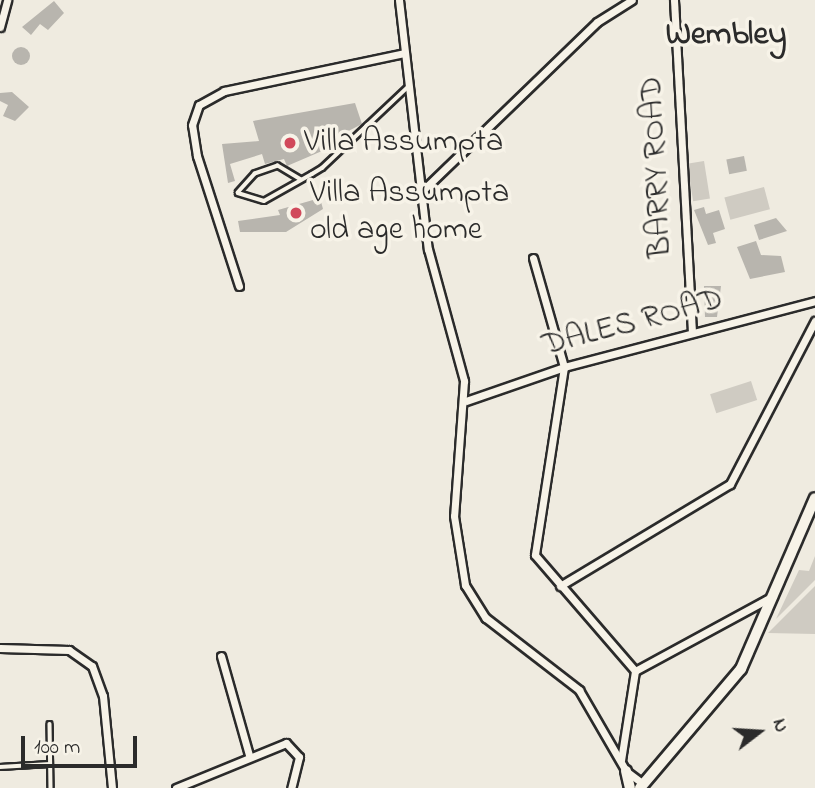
<!DOCTYPE html>
<html>
<head>
<meta charset="utf-8">
<style>
	body { margin:0 }
	#map { position:relative; width:815px; height:788px; overflow:hidden; background:#efebe0; font-family:"Indie Flower",sans-serif }
	div>[style] { position:absolute }
	[style*='--x'] { left:calc(var(--x)*1px); top:calc(var(--y)*1px); width:calc(var(--w)*1px); rotate:calc(var(--a)*1deg) }
	.green>* { inset:0; background:#cfcbc2; transform-origin:0 0 }
	.building>* { inset:0; background:#b8b5ae; transform-origin:0 0 }
	.round { border-radius:50% }
	.roads { filter:drop-shadow(2px 0 #2b2b2b) drop-shadow(-2px 0 #2b2b2b) drop-shadow(0 2px #2b2b2b) drop-shadow(0 -2px #2b2b2b) }
	.lane>* { height:3.5px; margin:-1.75px; padding:0 1.75px; transform-origin:1.75px; border-radius:1.75px; background:#f7f3e8 }
	.street>* { height:7px; margin:-3.5px; padding:0 3.5px; transform-origin:3.5px; border-radius:3.5px; background:#f7f3e8 }
	.secondary>* { height:10px; margin:-5px; padding:0 5px; transform-origin:5px; border-radius:5px; background:#f7f3e8 }
	.dots>* { width:19px; height:19px; translate:-50% -50%; box-sizing:border-box; border:4px solid #f7f3e8; border-radius:50% }
	span { translate:-50% -50%; white-space:nowrap; text-align:center; line-height:1.15; -webkit-text-stroke:7px #f7f3e8; paint-order:stroke }
	.poi-label { font-size:32px; color:#2b2b2b }
	.left { translate:0 -50%; text-align:left }
	.street-label { font-size:32px; color:#2b2b2b }
	.neighbourhood-label { font-size:33px; color:#2b2b2b; font-weight:700 }
	.north { position:absolute; left:724px; top:697px; width:70px; height:70px; -webkit-text-stroke:5px #f7f3e8; paint-order:stroke; rotate:73deg; font-size:19px; font-weight:700; line-height:28px; text-align:center; color:#2b2b2b }
	.north::after { content:''; display:block; margin:auto; width:24px; height:32px; background:#2b2b2b; clip-path:polygon(50% 0,100% 100%,50% 72%,0 100%) }
	.scale { position:absolute; left:21px; top:736px; width:116px; height:32px; box-sizing:border-box; border:4px solid #2b2b2b; border-top:0; padding-left:9px; font-size:21px; line-height:24px; white-space:nowrap; color:#2b2b2b; -webkit-text-stroke:5px #f7f3e8; paint-order:stroke }
</style>
</head>
<body>
<div id="map">
	<div class="green">
		<div style="left:704px;top:161px;width:38px;height:17px;rotate:81deg"></div>
		<div style="left:764px;top:187px;width:23px;height:41px;rotate:75deg"></div>
		<div style="left:751px;top:381px;width:20px;height:43px;rotate:72deg"></div>
		<div style="clip-path:polygon(815px 556px,815px 580px,776px 619px,799px 570px,809px 571px)"></div>
		<div style="clip-path:polygon(815px 586px,815px 634px,768px 633px)"></div>
	</div>
	<div class="building">
		<div style="clip-path:polygon(54px 1px,64px 13px,48px 30px,40px 24px,31px 35px,22px 27px)"></div>
		<div class="round" style="left:12px;top:47px;width:18px;height:18px"></div>
		<div style="clip-path:polygon(12px 92px,29px 107px,15px 121px,3px 116px,8px 105px,0 101px,0 93px)"></div>
		<div style="clip-path:polygon(355px 103px,362px 124px,327px 142px,329px 148px,287px 166px,284px 159px,265px 164px,262px 154px,230px 164px,235px 181px,228px 183px,222px 144px,259px 141px,253px 121px)"></div>
		<div style="left:744px;top:156px;width:15px;height:18px;rotate:79deg"></div>
		<div style="clip-path:polygon(320px 198px,323px 209px,286px 232px,240px 232px,238px 221px,280px 215px,278px 210px)"></div>
		<div style="clip-path:polygon(704px 207px,706px 214px,719px 210px,725px 229px,713px 233px,716px 243px,708px 245px,694px 210px)"></div>
		<div style="clip-path:polygon(776px 218px,787px 231px,759px 240px,754px 225px)"></div>
		<div style="clip-path:polygon(756px 241px,761px 255px,781px 256px,785px 272px,750px 279px,737px 247px)"></div>
		<div style="clip-path:polygon(704px 286px,721px 286px,717px 317px,705px 317px)"></div>
	</div>
	<div class="roads">
		<div class="lane">
			<div style="--x:301;--y:180;--w:27;--a:-149"></div>
			<div style="--x:278;--y:166;--w:24;--a:161"></div>
			<div style="--x:255;--y:174;--w:25;--a:132"></div>
			<div style="--x:238;--y:193;--w:27;--a:17"></div>
			<div style="--x:264;--y:201;--w:55;--a:-29.4"></div>
			<div style="--x:312;--y:174;--w:12;--a:-31"></div>
			<div style="--x:322;--y:168;--w:118;--a:-43.3"></div>
			<div style="--x:50;--y:724;--w:64;--a:89.1"></div>
			<div style="--x:0;--y:767;--w:50;--a:-3.4"></div>
		</div>
		<div class="street">
			<div style="--x:399;--y:0;--w:251;--a:83.4"></div>
			<div style="--x:428;--y:249;--w:137;--a:74.7"></div>
			<div style="--x:464;--y:381;--w:135;--a:94.2"></div>
			<div style="--x:454;--y:516;--w:70;--a:80.9"></div>
			<div style="--x:465;--y:585;--w:39;--a:58"></div>
			<div style="--x:486;--y:618;--w:118;--a:37.7"></div>
			<div style="--x:579;--y:690;--w:94;--a:59.9"></div>
			<div style="--x:626;--y:771;--w:20;--a:37"></div>
			<div style="--x:674;--y:0;--w:331;--a:86.9"></div>
			<div style="--x:0;--y:27;--w:28;--a:-75"></div>
			<div style="--x:420;--y:193;--w:246;--a:-44"></div>
			<div style="--x:597;--y:22;--w:41;--a:-32.2"></div>
			<div style="--x:533;--y:258;--w:113;--a:74.1"></div>
			<div style="--x:564;--y:367;--w:190;--a:98.8"></div>
			<div style="--x:535;--y:555;--w:153;--a:49.2"></div>
			<div style="--x:635;--y:671;--w:90;--a:98.9"></div>
			<div style="--x:239;--y:286;--w:137;--a:-107.9"></div>
			<div style="--x:197;--y:156;--w:31;--a:-99"></div>
			<div style="--x:192;--y:125;--w:21;--a:-71"></div>
			<div style="--x:199;--y:105;--w:29;--a:-29"></div>
			<div style="--x:224;--y:91;--w:184;--a:-11.9"></div>
			<div style="--x:466;--y:401;--w:104;--a:-19.1"></div>
			<div style="--x:564;--y:367;--w:260;--a:-14.7"></div>
			<div style="--x:560;--y:586;--w:198;--a:-31"></div>
			<div style="--x:730;--y:484;--w:184;--a:-62.5"></div>
			<div style="--x:0;--y:648;--w:69;--a:1.7"></div>
			<div style="--x:69;--y:650;--w:28;--a:35"></div>
			<div style="--x:92;--y:666;--w:32;--a:70"></div>
			<div style="--x:103;--y:696;--w:92;--a:84.4"></div>
			<div style="--x:221;--y:656;--w:103;--a:74.2"></div>
			<div style="--x:635;--y:671;--w:157;--a:-28.5"></div>
			<div style="--x:176;--y:788;--w:119;--a:-22.2"></div>
			<div style="--x:286;--y:743;--w:19;--a:47"></div>
			<div style="--x:299;--y:757;--w:32;--a:104"></div>
		</div>
		<div class="secondary">
			<div style="--x:626;--y:771;--w:17;--a:77"></div>
			<div style="--x:640;--y:788;--w:156;--a:-49.7"></div>
			<div style="--x:741;--y:669;--w:186;--a:-66.6"></div>
		</div>
	</div>
	<div class="dots">
		<div style="left:290px;top:143px;background:#d1495b"></div>
		<div style="left:296px;top:213px;background:#d1495b"></div>
	</div>
	<div class="poi-label">
		<span class="left" style="left:304px;top:143px">Villa Assumpta</span>
		<span class="left" style="left:310px;top:213px">Villa Assumpta<br>old age home</span>
	</div>
	<div class="street-label">
		<span style="left:658px;top:167px;rotate:-93deg">BARRY ROAD</span>
		<span style="left:633px;top:324px;rotate:-15deg">DALES ROAD</span>
	</div>
	<div class="neighbourhood-label">
		<span style="left:726px;top:36px">Wembley</span>
	</div>
	<div class="north">N</div>
	<div class="scale">100 m</div>
</div>
</body>
</html>
